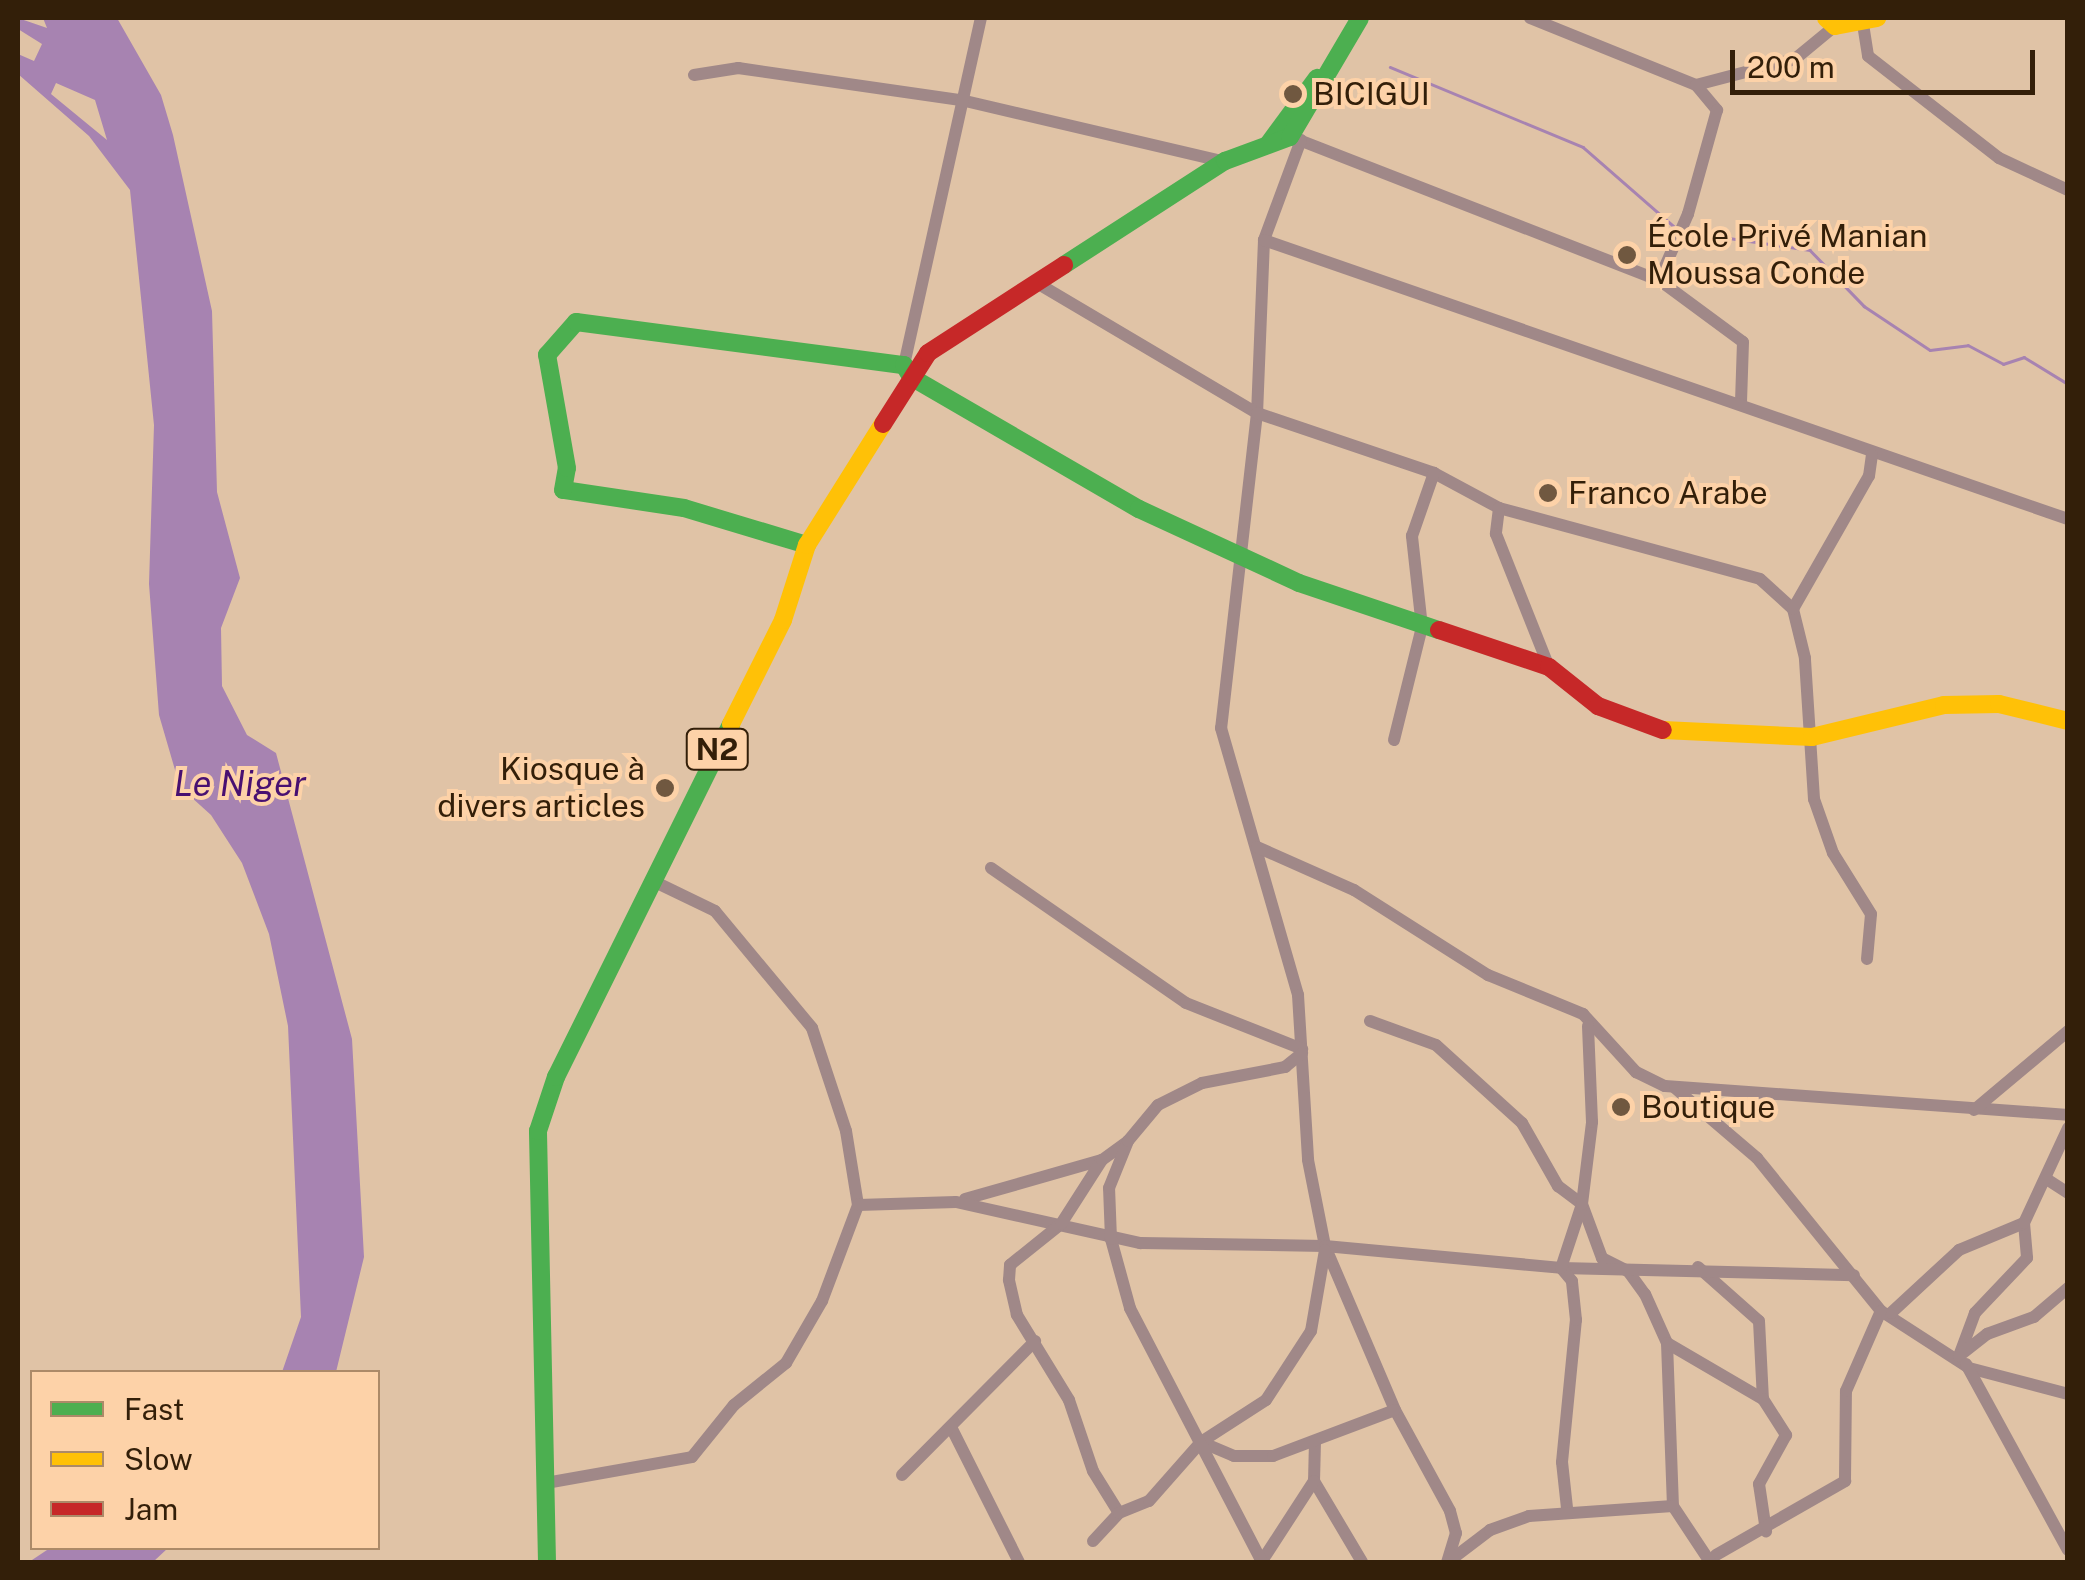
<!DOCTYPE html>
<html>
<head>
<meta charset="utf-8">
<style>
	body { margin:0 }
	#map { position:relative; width:2085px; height:1580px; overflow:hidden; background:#e0c3a6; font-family:"Public Sans",sans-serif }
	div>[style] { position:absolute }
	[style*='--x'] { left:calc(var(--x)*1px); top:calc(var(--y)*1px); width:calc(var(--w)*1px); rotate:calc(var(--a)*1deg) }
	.water>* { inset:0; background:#a783b1 }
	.stream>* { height:2.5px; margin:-1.25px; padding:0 1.25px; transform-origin:1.25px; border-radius:1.25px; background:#a783b1 }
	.street>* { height:12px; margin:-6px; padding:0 6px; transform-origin:6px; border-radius:6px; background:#a08888 }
	.fast>* { height:18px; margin:-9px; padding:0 9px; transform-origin:9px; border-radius:9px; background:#4caf50 }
	.slow>* { height:18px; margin:-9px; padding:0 9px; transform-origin:9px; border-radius:9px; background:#ffc107 }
	.jam>* { height:18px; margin:-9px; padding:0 9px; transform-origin:9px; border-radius:9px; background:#c62828 }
	.dots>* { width:28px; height:28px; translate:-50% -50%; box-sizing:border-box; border:5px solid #fdd2a8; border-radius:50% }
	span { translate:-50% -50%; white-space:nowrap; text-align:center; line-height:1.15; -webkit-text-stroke:8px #fdd2a8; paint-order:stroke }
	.shield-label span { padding:2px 8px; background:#fdd2a8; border:2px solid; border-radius:8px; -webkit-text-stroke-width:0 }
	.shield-label { font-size:30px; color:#331f09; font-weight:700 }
	.poi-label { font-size:32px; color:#331f09 }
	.left { translate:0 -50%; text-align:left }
	.right { translate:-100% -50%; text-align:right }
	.water-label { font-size:35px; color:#481071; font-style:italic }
	.frame { position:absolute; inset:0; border:20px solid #331f09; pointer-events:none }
	.legend { position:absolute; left:30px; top:1370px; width:350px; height:180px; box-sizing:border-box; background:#fdd2a8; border:2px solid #ac8a68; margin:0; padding:12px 18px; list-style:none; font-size:30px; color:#331f09 }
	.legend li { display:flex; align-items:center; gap:20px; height:50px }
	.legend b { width:50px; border:2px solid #ac8a68 }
	.scale { position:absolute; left:1730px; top:50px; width:305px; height:45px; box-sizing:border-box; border:5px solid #331f09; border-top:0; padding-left:12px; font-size:30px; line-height:35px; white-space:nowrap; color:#331f09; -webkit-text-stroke:8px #fdd2a8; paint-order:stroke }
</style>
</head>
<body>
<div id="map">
	<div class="water">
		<div style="clip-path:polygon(evenodd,18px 18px,47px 28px,43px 18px,117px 18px,161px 95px,173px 135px,212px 311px,217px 492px,240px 578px,221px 628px,222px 686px,247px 735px,276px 753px,352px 1039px,364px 1257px,336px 1372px,282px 1372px,301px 1317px,288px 1026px,269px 934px,242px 863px,211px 815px,180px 787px,159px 715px,149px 584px,154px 425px,130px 190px,89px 136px,18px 74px,18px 54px,34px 61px,42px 44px,18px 29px,18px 18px,56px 83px,95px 100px,107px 140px,51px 94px,56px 83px)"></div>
		<div style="clip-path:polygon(50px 1548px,168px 1548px,153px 1562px,29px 1562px)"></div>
	</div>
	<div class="stream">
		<div style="--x:1390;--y:67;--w:209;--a:22.5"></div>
		<div style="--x:1583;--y:147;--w:123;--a:41.1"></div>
		<div style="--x:1688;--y:232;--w:123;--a:8.4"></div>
		<div style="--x:1810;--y:250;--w:78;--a:46"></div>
		<div style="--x:1864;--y:306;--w:79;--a:33.7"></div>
		<div style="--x:1930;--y:350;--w:38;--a:-7"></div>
		<div style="--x:1968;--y:345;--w:40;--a:28"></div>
		<div style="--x:2003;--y:364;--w:22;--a:-18"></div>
		<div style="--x:2024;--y:357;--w:52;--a:31.5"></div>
	</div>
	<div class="street">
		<div style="--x:1530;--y:18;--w:179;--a:22"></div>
		<div style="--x:1696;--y:85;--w:33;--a:50"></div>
		<div style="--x:1717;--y:110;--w:108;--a:105.6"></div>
		<div style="--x:1688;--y:214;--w:72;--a:113.7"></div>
		<div style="--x:1863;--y:24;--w:32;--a:81"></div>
		<div style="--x:1868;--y:56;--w:166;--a:37.9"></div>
		<div style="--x:1999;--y:158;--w:76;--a:24.9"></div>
		<div style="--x:694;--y:75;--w:45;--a:-9"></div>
		<div style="--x:738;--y:68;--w:225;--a:8.2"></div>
		<div style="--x:961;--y:100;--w:268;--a:13.2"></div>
		<div style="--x:1696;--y:85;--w:102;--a:-14.7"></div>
		<div style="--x:1795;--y:59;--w:52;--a:-39.5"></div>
		<div style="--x:1294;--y:138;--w:392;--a:21.3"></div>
		<div style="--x:1659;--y:280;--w:104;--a:36.4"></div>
		<div style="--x:1743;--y:342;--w:60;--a:91.9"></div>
		<div style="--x:1301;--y:140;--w:107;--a:110.3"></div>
		<div style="--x:1264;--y:240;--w:173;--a:92.3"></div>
		<div style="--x:1257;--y:413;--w:317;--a:96.5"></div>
		<div style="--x:1221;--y:728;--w:278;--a:73.9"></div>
		<div style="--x:1298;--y:995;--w:165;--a:86.5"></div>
		<div style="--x:1308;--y:1160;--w:88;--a:78.8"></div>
		<div style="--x:1325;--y:1246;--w:178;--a:66.9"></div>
		<div style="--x:1395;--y:1410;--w:115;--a:61.4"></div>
		<div style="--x:1450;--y:1511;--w:23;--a:75"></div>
		<div style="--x:1456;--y:1533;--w:30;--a:107"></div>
		<div style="--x:1264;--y:240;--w:851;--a:19.14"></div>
		<div style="--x:1037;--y:283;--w:256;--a:30.6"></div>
		<div style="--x:1257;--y:413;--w:187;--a:18.7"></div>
		<div style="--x:1434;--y:473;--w:74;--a:28.3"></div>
		<div style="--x:1499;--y:508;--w:270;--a:15.2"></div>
		<div style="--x:1760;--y:579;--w:45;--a:42.3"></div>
		<div style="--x:904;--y:365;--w:355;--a:-77.5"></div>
		<div style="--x:1499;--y:508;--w:26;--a:97"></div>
		<div style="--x:1496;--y:534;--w:143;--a:68.3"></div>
		<div style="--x:1394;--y:740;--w:116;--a:-76.1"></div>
		<div style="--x:1422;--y:627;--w:92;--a:-96.3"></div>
		<div style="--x:1412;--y:536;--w:67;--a:-70.8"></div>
		<div style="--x:1257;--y:847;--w:106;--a:23.9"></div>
		<div style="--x:1354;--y:890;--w:159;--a:32.4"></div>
		<div style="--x:1488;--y:975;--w:103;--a:22.3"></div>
		<div style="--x:1583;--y:1014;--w:79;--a:47.6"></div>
		<div style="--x:1636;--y:1072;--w:32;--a:26"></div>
		<div style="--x:1665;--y:1086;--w:404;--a:4.1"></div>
		<div style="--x:991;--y:868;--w:237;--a:34.7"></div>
		<div style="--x:1186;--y:1003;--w:125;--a:21.6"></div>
		<div style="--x:651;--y:880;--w:71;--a:25.8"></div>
		<div style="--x:715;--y:911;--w:152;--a:50.3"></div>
		<div style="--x:812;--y:1028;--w:108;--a:71.7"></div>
		<div style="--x:846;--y:1131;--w:75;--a:80.8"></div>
		<div style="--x:1867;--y:959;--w:45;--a:-84.9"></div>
		<div style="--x:1871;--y:914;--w:72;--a:-121.9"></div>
		<div style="--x:1833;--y:853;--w:57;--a:-109.4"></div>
		<div style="--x:1814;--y:799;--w:141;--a:-93.7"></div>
		<div style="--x:1805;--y:658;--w:50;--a:-103.8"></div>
		<div style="--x:1793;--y:609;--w:153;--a:-60.3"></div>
		<div style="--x:1869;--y:476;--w:21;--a:-82"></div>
		<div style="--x:1370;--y:1021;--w:70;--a:20"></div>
		<div style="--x:1436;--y:1045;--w:116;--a:42.2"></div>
		<div style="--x:1522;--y:1123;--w:73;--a:60.3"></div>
		<div style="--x:1558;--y:1186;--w:30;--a:37"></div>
		<div style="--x:1582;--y:1204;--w:58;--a:69.7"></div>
		<div style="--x:1602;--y:1258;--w:29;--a:27"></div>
		<div style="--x:1628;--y:1271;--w:29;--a:54"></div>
		<div style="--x:1645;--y:1294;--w:54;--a:65.8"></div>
		<div style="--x:1667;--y:1343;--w:163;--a:87.9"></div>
		<div style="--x:1675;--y:1088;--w:108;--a:40.5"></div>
		<div style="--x:1757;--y:1158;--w:197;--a:51"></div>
		<div style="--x:1881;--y:1311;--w:105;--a:32.9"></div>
		<div style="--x:1969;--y:1368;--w:102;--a:14.7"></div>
		<div style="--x:1974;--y:1110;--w:123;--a:-40"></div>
		<div style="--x:2048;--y:1180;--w:24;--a:33"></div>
		<div style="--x:965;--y:1199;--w:142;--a:-15.9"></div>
		<div style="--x:2024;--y:1223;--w:35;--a:85"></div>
		<div style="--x:2027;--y:1258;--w:76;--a:133.4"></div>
		<div style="--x:1975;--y:1313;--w:46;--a:110.4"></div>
		<div style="--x:1959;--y:1356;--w:36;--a:-38"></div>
		<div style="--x:1987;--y:1334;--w:50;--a:-19.9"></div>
		<div style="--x:2034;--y:1317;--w:45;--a:-40.5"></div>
		<div style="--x:1698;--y:1267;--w:81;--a:41.5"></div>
		<div style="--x:1759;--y:1321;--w:78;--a:87.1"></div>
		<div style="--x:1891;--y:1313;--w:93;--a:-42.8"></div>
		<div style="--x:1959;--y:1250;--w:70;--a:-22.6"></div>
		<div style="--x:2024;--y:1223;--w:105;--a:-65.1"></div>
		<div style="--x:1667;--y:1343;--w:111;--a:30.3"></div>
		<div style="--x:1763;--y:1399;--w:43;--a:57.4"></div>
		<div style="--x:1786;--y:1435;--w:56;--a:118.9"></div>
		<div style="--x:1759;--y:1484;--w:48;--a:81.5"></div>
		<div style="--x:1966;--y:1364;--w:212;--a:61.3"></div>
		<div style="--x:952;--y:1429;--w:149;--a:63.3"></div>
		<div style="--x:1315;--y:1441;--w:40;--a:91.4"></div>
		<div style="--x:1314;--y:1481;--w:94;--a:59.3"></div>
		<div style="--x:1201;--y:1442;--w:36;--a:23"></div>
		<div style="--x:1234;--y:1456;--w:39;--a:0"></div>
		<div style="--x:1273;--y:1456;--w:130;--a:-20.7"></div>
		<div style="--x:902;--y:1475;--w:189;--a:-45.2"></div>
		<div style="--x:546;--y:1483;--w:148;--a:-10.1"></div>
		<div style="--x:692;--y:1457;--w:67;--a:-51.1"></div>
		<div style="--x:734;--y:1405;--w:67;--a:-38.9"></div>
		<div style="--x:786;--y:1363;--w:72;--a:-59.9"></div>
		<div style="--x:822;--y:1301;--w:103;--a:-69.4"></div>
		<div style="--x:858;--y:1205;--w:98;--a:-1.8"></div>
		<div style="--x:956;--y:1202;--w:189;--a:12.6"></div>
		<div style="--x:1140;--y:1243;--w:185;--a:0.9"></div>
		<div style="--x:1325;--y:1246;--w:237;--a:5.3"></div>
		<div style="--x:1561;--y:1268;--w:293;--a:1.4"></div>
		<div style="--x:1567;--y:1508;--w:46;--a:-96.2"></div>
		<div style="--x:1562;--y:1462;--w:143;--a:-84.4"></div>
		<div style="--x:1576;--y:1320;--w:39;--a:-96"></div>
		<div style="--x:1572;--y:1281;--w:17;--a:-130"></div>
		<div style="--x:1561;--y:1268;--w:67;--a:-71.8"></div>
		<div style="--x:1582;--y:1204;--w:83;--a:-83"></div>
		<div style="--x:1592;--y:1122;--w:96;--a:-92.4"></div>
		<div style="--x:1119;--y:1513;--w:49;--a:-121.8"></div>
		<div style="--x:1093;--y:1471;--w:75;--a:-108.7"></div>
		<div style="--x:1069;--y:1400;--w:100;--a:-121.5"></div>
		<div style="--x:1017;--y:1315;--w:36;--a:-103"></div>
		<div style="--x:1009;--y:1280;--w:15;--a:-86"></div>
		<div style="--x:1010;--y:1265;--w:65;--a:-38.8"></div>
		<div style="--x:1061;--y:1224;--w:76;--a:-57.4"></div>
		<div style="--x:1102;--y:1160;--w:31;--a:-36"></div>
		<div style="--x:1093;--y:1541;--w:38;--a:-47"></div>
		<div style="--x:1119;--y:1513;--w:32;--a:-22"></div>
		<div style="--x:1149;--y:1501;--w:79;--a:-48.6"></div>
		<div style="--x:1201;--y:1442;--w:77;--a:-32.9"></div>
		<div style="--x:1266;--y:1400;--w:82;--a:-56.9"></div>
		<div style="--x:1311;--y:1331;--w:82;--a:-80.2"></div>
		<div style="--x:1716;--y:1555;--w:149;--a:-29.8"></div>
		<div style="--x:1845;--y:1481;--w:90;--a:-89.4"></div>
		<div style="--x:1846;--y:1391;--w:87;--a:-66.4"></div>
		<div style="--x:1452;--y:1559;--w:48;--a:-37.3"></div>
		<div style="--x:1490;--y:1530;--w:41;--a:-19.7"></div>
		<div style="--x:1529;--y:1516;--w:144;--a:-4"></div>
		<div style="--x:1673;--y:1506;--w:67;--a:56.5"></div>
		<div style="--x:1262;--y:1561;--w:95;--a:-57"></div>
		<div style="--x:1262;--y:1562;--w:286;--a:-117.5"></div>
		<div style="--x:1130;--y:1308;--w:72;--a:-105.4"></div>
		<div style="--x:1111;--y:1239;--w:51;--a:-92.2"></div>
		<div style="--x:1109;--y:1188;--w:51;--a:-68"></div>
		<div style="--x:1128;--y:1141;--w:47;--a:-50.2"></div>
		<div style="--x:1158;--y:1105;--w:49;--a:-26.6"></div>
		<div style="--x:1202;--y:1083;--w:85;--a:-10.9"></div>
		<div style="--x:1285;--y:1067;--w:22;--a:-39"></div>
	</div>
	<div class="fast">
		<div style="--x:1269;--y:143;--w:81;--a:-53.6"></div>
		<div style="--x:1064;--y:265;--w:192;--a:-32.9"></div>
		<div style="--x:1225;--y:161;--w:69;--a:-20.3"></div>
		<div style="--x:1290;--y:137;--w:138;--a:-59.5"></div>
		<div style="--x:807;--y:545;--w:128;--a:-163.3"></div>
		<div style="--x:684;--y:508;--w:122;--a:-171.5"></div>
		<div style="--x:563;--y:490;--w:22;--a:-80"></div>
		<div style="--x:567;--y:468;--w:115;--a:-100"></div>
		<div style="--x:547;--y:355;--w:44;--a:-48.7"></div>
		<div style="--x:576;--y:322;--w:331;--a:7.5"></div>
		<div style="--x:904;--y:365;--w:14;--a:60"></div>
		<div style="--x:911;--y:377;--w:263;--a:30.1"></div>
		<div style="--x:1139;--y:509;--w:176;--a:24.8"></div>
		<div style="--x:1299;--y:583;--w:148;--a:18.6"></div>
		<div style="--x:547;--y:1562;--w:431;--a:-91.2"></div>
		<div style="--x:538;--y:1131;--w:57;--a:-71.6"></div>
		<div style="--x:556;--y:1077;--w:394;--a:-63.6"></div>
	</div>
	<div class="slow">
		<div style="--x:1826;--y:18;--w:12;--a:42"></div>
		<div style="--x:1835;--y:26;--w:43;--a:-10.8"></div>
		<div style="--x:731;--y:724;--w:116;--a:-63.4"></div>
		<div style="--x:783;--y:620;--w:79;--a:-72.3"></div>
		<div style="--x:807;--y:545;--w:143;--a:-57.9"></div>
		<div style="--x:1663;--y:730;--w:149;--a:2.7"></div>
		<div style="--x:1812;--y:737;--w:136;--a:-13.6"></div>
		<div style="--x:1944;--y:705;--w:55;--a:-1"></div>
		<div style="--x:1999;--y:704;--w:71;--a:13.8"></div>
	</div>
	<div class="jam">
		<div style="--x:883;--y:424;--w:84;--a:-57.6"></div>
		<div style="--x:928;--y:353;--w:162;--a:-32.9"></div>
		<div style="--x:1439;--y:630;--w:116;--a:18.6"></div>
		<div style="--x:1549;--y:667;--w:63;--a:38.5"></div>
		<div style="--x:1598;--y:706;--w:69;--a:20.3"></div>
	</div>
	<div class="dots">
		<div style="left:1293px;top:94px;background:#705840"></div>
		<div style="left:1627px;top:255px;background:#705840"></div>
		<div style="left:1548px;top:493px;background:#705840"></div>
		<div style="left:665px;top:788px;background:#705840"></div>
		<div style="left:1621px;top:1107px;background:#705840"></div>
	</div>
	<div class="shield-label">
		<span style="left:717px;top:749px">N2</span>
	</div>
	<div class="poi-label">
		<span class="left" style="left:1313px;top:94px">BICIGUI</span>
		<span class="left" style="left:1647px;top:255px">École Privé Manian<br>Moussa Conde</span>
		<span class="left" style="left:1568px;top:493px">Franco Arabe</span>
		<span class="right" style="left:645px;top:788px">Kiosque à<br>divers articles</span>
		<span class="left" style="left:1641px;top:1107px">Boutique</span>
	</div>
	<div class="water-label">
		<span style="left:240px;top:784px">Le Niger</span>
	</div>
	<div class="frame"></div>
	<ul class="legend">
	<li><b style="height:12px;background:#4caf50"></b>Fast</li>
	<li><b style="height:12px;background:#ffc107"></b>Slow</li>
	<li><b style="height:12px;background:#c62828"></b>Jam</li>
	</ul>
	<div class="scale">200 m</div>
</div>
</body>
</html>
